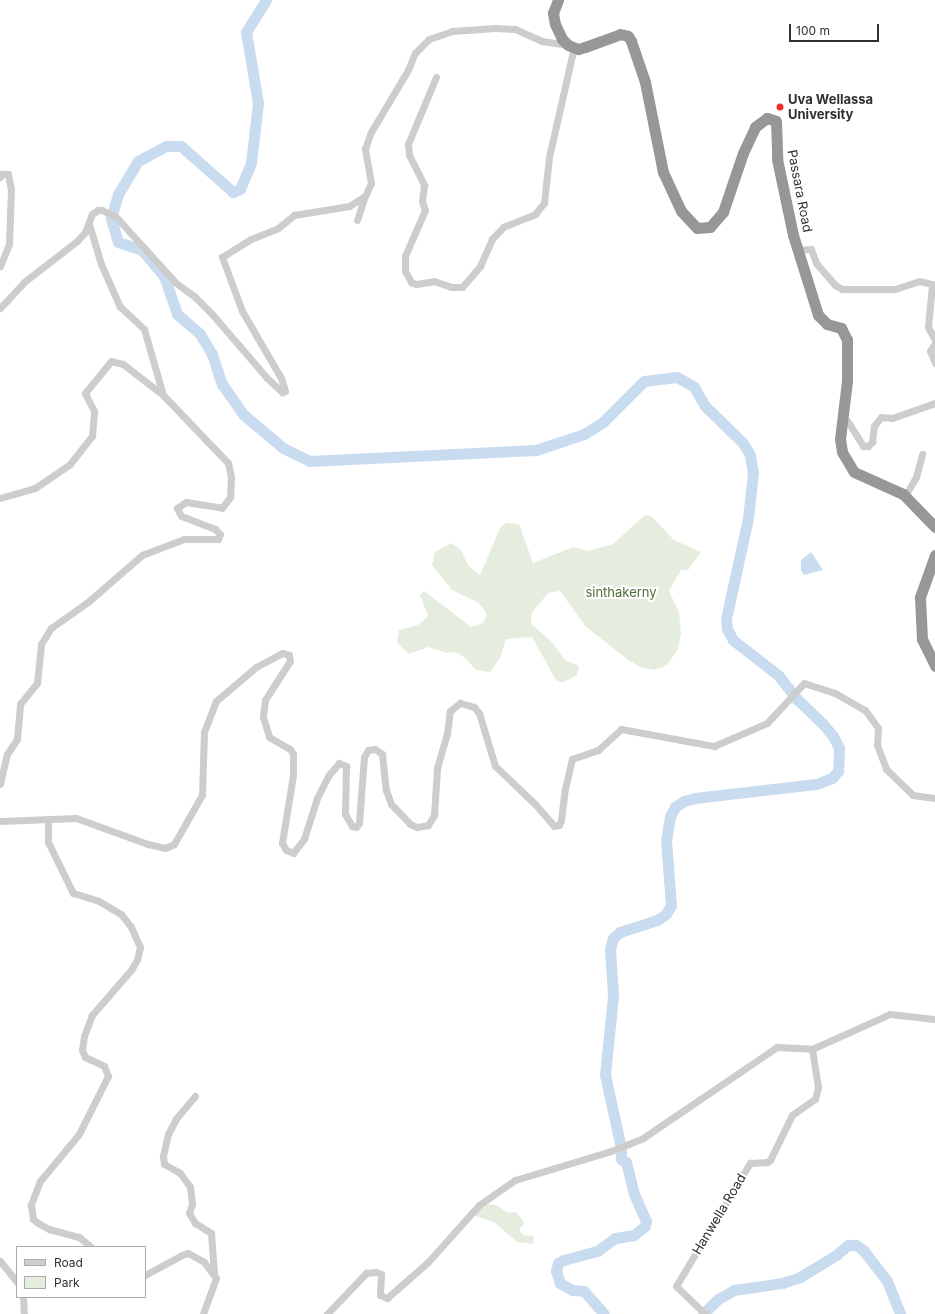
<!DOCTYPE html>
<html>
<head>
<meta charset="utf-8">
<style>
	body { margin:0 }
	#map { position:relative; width:935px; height:1314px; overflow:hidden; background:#fff; font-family:Inter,sans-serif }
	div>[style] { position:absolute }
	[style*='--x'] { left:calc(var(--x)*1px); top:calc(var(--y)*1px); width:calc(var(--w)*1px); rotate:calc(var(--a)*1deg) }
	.green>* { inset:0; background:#e5eede }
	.water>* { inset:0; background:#c9dcef }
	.river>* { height:11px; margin:-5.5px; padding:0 5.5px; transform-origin:5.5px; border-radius:5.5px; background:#c9dcef }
	.minor>* { height:7px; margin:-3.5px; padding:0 3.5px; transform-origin:3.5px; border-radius:3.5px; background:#cdcdcd }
	.highway>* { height:11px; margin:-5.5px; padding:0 5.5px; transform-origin:5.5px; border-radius:5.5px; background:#979797 }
	.dots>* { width:11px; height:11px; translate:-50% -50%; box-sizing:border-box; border:2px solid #fff; border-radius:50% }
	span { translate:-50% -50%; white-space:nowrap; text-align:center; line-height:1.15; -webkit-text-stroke:4px #fff; paint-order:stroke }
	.poi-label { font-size:13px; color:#303030; font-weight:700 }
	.left { translate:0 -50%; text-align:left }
	.street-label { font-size:13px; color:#303030 }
	.park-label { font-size:13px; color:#4e6f3a }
	.legend { position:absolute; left:16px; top:1246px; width:130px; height:52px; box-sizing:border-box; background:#fff; border:1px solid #acacac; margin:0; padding:5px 7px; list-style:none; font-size:12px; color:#303030 }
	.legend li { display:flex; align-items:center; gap:8px; height:20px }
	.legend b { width:20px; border:1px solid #acacac }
	.scale { position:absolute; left:789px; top:24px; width:90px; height:18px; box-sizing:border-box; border:2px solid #303030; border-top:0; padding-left:5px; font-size:12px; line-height:14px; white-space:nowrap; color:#303030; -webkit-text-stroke:3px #fff; paint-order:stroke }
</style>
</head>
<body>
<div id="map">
	<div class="green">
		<div style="clip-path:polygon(645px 515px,651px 516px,674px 540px,701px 552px,688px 570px,681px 570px,669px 591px,679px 612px,681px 633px,678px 649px,667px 665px,654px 670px,640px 667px,627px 659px,586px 627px,560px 591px,548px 593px,532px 613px,531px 619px,532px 625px,551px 641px,565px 660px,579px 666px,577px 675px,562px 683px,556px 680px,532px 637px,506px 639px,500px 658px,490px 672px,476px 670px,464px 657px,455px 652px,446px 653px,428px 647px,409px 654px,397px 643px,399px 630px,418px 625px,428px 616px,420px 595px,424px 591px,471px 627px,483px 623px,487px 614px,479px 603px,452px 590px,432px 565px,435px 552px,451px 543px,461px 550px,468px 565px,480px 575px,500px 528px,506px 523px,519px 524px,533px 563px,573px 547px,588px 551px,613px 544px)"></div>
		<div style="clip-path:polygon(483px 1204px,496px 1205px,509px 1213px,516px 1212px,522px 1219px,524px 1224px,519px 1230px,523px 1235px,534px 1236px,533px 1244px,517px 1242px,494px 1222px,475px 1216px)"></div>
	</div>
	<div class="water">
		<div style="clip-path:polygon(811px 552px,823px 570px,804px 575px,801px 570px,801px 560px)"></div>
	</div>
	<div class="river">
		<div style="--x:266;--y:0;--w:38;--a:122"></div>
		<div style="--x:246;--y:32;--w:72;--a:80.4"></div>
		<div style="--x:258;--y:103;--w:60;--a:96.7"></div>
		<div style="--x:251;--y:163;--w:28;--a:113"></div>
		<div style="--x:240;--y:189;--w:8;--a:157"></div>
		<div style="--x:233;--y:192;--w:69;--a:-138.5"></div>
		<div style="--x:181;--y:146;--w:15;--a:180"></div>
		<div style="--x:166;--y:146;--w:32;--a:152"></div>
		<div style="--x:138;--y:161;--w:39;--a:121"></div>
		<div style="--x:118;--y:194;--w:26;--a:106"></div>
		<div style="--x:111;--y:219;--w:24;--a:73"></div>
		<div style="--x:118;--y:242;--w:25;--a:18"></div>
		<div style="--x:142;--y:250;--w:34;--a:50"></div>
		<div style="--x:164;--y:276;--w:40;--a:71.1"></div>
		<div style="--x:177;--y:314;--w:30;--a:41"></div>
		<div style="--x:200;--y:334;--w:23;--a:59"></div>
		<div style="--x:212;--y:354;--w:32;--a:72"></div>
		<div style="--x:222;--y:384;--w:38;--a:55"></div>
		<div style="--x:244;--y:415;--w:51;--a:40.2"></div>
		<div style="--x:283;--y:448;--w:30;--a:26"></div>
		<div style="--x:310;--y:461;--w:226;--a:-2.8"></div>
		<div style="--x:536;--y:450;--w:51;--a:-18.4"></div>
		<div style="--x:584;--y:434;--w:22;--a:-32"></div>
		<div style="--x:603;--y:422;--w:58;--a:-45"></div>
		<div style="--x:644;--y:381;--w:33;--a:-7"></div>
		<div style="--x:677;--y:377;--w:20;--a:30"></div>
		<div style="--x:694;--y:387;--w:22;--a:60"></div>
		<div style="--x:705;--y:406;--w:53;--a:44.2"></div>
		<div style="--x:743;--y:443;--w:14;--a:60"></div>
		<div style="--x:750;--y:455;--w:18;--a:81"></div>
		<div style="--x:753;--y:473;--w:45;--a:96.3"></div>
		<div style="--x:748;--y:518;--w:103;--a:102.3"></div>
		<div style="--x:726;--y:619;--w:10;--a:84"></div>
		<div style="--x:727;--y:629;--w:13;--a:61"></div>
		<div style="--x:733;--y:640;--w:57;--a:37.9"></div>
		<div style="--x:778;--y:675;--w:31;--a:52"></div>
		<div style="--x:797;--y:699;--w:35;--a:44"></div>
		<div style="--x:822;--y:723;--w:17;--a:50"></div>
		<div style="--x:833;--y:736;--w:13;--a:63"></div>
		<div style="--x:839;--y:748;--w:23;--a:92"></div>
		<div style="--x:838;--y:771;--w:9;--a:131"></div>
		<div style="--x:832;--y:778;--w:17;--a:159"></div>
		<div style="--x:816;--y:784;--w:122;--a:173.4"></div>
		<div style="--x:695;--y:798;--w:11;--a:165"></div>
		<div style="--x:684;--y:801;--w:11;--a:146"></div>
		<div style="--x:675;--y:807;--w:10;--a:119"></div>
		<div style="--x:670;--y:816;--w:24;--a:99"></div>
		<div style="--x:666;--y:840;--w:65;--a:85.6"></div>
		<div style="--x:671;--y:905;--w:10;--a:119"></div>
		<div style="--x:666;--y:914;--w:11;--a:146"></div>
		<div style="--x:657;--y:920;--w:39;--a:162"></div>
		<div style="--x:620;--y:932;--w:9;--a:139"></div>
		<div style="--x:613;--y:938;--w:11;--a:105"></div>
		<div style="--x:610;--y:949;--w:47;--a:86.3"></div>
		<div style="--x:613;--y:996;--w:79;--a:95.8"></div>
		<div style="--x:605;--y:1075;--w:75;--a:77.6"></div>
		<div style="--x:621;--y:1148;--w:11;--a:90"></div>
		<div style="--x:621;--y:1159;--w:6;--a:31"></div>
		<div style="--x:626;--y:1162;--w:33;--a:76"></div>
		<div style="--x:634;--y:1194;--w:30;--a:66"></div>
		<div style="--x:646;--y:1221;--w:5;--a:101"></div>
		<div style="--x:645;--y:1226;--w:14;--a:141"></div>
		<div style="--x:634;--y:1235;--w:19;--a:171"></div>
		<div style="--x:615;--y:1238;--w:22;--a:144"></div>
		<div style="--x:597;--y:1251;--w:34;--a:165"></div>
		<div style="--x:564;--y:1260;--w:7;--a:153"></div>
		<div style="--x:558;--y:1263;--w:8;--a:104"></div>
		<div style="--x:556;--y:1271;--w:13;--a:72"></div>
		<div style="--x:560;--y:1283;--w:14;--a:30"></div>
		<div style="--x:572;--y:1290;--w:12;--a:5"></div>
		<div style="--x:584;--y:1291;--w:30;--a:49"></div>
		<div style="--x:703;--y:1314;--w:21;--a:-45"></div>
		<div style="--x:718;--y:1299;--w:18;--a:-29"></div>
		<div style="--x:734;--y:1290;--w:49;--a:-8.3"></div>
		<div style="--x:782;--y:1283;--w:19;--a:-18"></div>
		<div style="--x:800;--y:1277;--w:42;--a:-31.4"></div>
		<div style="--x:836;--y:1255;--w:16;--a:-40"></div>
		<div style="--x:848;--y:1245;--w:8;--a:0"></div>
		<div style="--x:856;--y:1245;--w:9;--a:36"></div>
		<div style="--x:863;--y:1250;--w:39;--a:52"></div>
		<div style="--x:887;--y:1281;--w:35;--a:68"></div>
	</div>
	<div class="minor">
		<div style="--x:436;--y:77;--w:73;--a:112.7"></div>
		<div style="--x:408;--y:144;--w:11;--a:85"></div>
		<div style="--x:409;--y:155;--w:34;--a:63"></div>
		<div style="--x:424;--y:185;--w:16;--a:97"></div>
		<div style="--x:422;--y:201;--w:9;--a:72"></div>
		<div style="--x:425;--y:210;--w:50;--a:113.5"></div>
		<div style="--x:405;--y:256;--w:15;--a:90"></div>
		<div style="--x:405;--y:271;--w:13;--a:61"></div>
		<div style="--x:411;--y:282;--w:5;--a:22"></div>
		<div style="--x:416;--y:284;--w:18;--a:-9"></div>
		<div style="--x:434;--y:281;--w:18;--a:19"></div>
		<div style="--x:451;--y:287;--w:11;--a:0"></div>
		<div style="--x:462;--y:287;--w:28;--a:-49"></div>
		<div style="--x:480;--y:266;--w:30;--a:-66"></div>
		<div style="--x:492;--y:239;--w:16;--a:-47"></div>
		<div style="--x:503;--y:227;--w:35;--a:-22"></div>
		<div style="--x:535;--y:214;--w:14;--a:-51"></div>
		<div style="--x:544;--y:203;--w:46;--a:-83.8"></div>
		<div style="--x:549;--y:157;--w:113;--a:-77.2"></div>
		<div style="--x:0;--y:177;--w:4;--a:-56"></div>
		<div style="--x:2;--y:174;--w:6;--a:0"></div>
		<div style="--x:8;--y:174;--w:15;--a:79"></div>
		<div style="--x:11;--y:189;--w:55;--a:92.1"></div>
		<div style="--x:9;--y:244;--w:24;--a:112"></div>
		<div style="--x:357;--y:220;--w:25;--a:-72"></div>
		<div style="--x:799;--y:250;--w:12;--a:-5"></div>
		<div style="--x:811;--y:249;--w:15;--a:70"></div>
		<div style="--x:816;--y:263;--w:29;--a:49"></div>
		<div style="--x:835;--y:285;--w:8;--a:30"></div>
		<div style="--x:842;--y:289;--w:53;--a:0"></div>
		<div style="--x:895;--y:289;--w:25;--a:-18"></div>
		<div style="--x:919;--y:281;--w:13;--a:13"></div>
		<div style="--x:932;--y:284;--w:43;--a:95.3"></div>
		<div style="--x:928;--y:327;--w:15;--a:62"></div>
		<div style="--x:0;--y:308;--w:35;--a:-47"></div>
		<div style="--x:24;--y:282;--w:67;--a:-37.7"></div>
		<div style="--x:77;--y:241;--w:12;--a:-48"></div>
		<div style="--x:85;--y:232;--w:19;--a:-69"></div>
		<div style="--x:92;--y:214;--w:7;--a:-34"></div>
		<div style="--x:98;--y:210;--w:4;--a:0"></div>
		<div style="--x:102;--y:210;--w:17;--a:28"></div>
		<div style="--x:117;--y:218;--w:88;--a:47.8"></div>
		<div style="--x:176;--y:283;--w:24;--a:36"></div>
		<div style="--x:195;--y:297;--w:24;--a:45"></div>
		<div style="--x:212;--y:314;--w:84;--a:49.3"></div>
		<div style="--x:267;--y:378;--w:21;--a:43"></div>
		<div style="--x:282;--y:392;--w:3;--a:-18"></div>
		<div style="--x:285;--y:391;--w:14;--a:-107"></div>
		<div style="--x:281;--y:378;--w:78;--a:-120.2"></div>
		<div style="--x:242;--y:311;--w:58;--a:-110.3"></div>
		<div style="--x:222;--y:257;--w:34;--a:-32"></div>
		<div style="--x:251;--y:239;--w:29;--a:-22"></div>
		<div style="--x:278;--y:228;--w:21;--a:-39"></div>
		<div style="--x:294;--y:215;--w:56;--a:-9.3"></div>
		<div style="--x:349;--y:206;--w:19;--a:-32"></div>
		<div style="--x:365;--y:196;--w:14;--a:-65"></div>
		<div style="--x:371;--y:183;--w:35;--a:-100"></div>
		<div style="--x:365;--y:149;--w:18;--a:-71"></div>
		<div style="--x:371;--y:132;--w:72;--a:-59.2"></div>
		<div style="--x:408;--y:70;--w:18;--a:-68"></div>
		<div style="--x:415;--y:53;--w:20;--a:-45"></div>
		<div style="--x:429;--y:39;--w:24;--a:-19"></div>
		<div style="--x:452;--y:31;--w:43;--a:-4"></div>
		<div style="--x:495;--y:28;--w:20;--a:3"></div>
		<div style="--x:515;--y:29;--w:30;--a:24"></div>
		<div style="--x:542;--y:41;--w:26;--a:9"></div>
		<div style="--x:935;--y:343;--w:9;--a:122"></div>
		<div style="--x:930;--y:351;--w:13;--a:67"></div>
		<div style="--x:842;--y:421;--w:5;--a:0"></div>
		<div style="--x:847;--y:421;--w:5;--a:53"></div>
		<div style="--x:850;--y:425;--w:25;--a:58"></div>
		<div style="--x:863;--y:446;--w:5;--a:0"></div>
		<div style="--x:868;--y:446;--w:6;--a:-45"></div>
		<div style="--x:872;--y:442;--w:16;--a:-83"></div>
		<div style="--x:874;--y:426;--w:11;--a:-52"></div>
		<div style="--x:881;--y:417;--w:11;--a:5"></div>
		<div style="--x:892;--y:418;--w:46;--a:-19.2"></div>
		<div style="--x:905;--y:496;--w:22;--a:-60"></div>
		<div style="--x:916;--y:477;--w:24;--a:-75"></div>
		<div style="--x:0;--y:498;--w:36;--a:-16"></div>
		<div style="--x:35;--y:488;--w:42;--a:-34.4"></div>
		<div style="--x:70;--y:464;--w:36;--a:-52"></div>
		<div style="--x:92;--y:436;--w:25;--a:-85"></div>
		<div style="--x:94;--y:411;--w:20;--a:-117"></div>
		<div style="--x:85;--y:393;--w:41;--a:-50.9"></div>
		<div style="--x:111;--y:361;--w:12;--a:14"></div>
		<div style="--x:123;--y:364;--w:51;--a:37.8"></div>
		<div style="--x:0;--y:784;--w:31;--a:-77"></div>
		<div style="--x:7;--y:754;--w:18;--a:-56"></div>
		<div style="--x:17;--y:739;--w:35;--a:-85"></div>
		<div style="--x:20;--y:704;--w:27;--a:-51"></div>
		<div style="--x:37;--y:683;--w:39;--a:-84"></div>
		<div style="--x:41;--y:644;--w:19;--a:-58"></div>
		<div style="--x:51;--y:628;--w:47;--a:-35.4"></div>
		<div style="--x:89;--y:601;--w:70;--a:-41"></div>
		<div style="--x:142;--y:555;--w:45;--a:-20.9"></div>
		<div style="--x:184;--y:539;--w:34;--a:0"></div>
		<div style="--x:218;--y:539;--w:5;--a:-68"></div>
		<div style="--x:220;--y:534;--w:7;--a:-135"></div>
		<div style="--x:215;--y:529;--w:36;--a:-159"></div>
		<div style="--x:181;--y:516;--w:9;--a:-117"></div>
		<div style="--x:177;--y:508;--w:11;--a:-34"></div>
		<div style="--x:186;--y:502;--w:36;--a:9"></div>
		<div style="--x:222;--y:508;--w:14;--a:-54"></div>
		<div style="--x:230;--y:497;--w:20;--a:-87"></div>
		<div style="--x:231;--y:477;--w:14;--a:-102"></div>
		<div style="--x:228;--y:463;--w:94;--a:-133.7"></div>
		<div style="--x:163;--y:395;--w:69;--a:-106.1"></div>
		<div style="--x:144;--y:329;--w:33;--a:-137"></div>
		<div style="--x:120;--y:307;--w:47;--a:-113.8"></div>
		<div style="--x:101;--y:264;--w:42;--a:-106.7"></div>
		<div style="--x:48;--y:820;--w:22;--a:90"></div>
		<div style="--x:48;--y:842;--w:57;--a:63.9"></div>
		<div style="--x:73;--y:893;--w:27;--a:17"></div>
		<div style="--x:99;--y:901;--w:26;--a:31"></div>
		<div style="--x:121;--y:914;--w:16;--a:52"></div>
		<div style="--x:131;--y:927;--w:22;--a:66"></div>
		<div style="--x:140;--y:947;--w:13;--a:103"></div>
		<div style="--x:137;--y:960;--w:12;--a:121"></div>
		<div style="--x:131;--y:970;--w:60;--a:130.9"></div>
		<div style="--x:92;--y:1015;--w:22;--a:111"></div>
		<div style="--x:84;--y:1036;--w:14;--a:98"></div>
		<div style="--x:82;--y:1050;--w:8;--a:67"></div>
		<div style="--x:85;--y:1057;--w:21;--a:25"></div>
		<div style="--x:104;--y:1066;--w:11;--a:68"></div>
		<div style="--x:108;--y:1076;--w:65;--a:116.6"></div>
		<div style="--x:79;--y:1134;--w:61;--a:129.7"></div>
		<div style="--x:40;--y:1181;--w:26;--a:111"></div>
		<div style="--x:31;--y:1205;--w:14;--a:82"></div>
		<div style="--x:33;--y:1219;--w:6;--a:39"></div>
		<div style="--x:38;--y:1223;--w:13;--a:29"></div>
		<div style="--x:49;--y:1229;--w:31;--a:15"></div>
		<div style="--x:79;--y:1237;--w:16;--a:40"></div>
		<div style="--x:0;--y:821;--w:76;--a:-2.3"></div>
		<div style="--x:76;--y:818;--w:77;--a:19.9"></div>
		<div style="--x:148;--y:844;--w:17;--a:13"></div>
		<div style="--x:165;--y:848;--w:10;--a:-24"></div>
		<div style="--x:174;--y:844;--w:56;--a:-60.3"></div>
		<div style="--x:202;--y:795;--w:63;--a:-88.2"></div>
		<div style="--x:204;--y:732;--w:33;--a:-69"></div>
		<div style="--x:216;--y:701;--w:52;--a:-40.4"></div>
		<div style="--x:256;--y:667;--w:30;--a:-28"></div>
		<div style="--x:282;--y:653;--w:7;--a:16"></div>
		<div style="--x:289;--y:655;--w:6;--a:81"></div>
		<div style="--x:290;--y:661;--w:46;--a:122.7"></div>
		<div style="--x:265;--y:700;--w:17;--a:97"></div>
		<div style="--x:263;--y:717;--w:21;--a:73"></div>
		<div style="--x:269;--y:737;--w:24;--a:30"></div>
		<div style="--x:290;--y:749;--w:6;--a:59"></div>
		<div style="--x:293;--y:754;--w:21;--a:90"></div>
		<div style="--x:293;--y:775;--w:69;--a:99.2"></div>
		<div style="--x:282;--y:843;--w:8;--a:60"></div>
		<div style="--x:286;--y:850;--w:8;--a:23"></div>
		<div style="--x:293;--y:853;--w:18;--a:-52"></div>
		<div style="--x:304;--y:839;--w:43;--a:-72.4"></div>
		<div style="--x:317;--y:798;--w:25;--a:-63"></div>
		<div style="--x:328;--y:776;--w:17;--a:-50"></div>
		<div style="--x:339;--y:763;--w:8;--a:23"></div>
		<div style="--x:346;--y:766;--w:48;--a:91.2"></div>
		<div style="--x:345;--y:814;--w:14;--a:60"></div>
		<div style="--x:352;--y:826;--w:4;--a:14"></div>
		<div style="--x:356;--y:827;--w:5;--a:-53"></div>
		<div style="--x:359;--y:823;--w:66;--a:-85.7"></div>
		<div style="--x:364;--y:757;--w:8;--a:-60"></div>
		<div style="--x:368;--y:750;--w:7;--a:-8"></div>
		<div style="--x:375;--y:749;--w:9;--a:36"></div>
		<div style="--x:382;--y:754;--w:36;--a:84"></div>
		<div style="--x:386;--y:790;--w:15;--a:70"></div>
		<div style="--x:391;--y:804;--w:28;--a:46"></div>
		<div style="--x:410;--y:824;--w:8;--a:23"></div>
		<div style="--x:417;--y:827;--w:11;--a:-10"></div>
		<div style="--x:428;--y:825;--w:12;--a:-59"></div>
		<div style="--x:434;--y:815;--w:47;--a:-86.3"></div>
		<div style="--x:437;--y:768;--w:35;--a:-74"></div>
		<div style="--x:447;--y:734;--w:23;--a:-83"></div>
		<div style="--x:450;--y:711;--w:13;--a:-39"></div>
		<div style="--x:460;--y:703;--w:15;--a:16"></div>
		<div style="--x:474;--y:707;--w:8;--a:50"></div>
		<div style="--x:479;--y:713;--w:55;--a:73.2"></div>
		<div style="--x:495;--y:766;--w:55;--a:43.5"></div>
		<div style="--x:535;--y:804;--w:29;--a:49"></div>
		<div style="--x:554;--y:826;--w:5;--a:-11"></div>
		<div style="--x:559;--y:825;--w:5;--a:-68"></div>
		<div style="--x:561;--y:820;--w:31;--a:-83"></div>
		<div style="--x:565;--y:789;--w:31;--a:-77"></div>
		<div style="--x:572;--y:759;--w:28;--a:-19"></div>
		<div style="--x:598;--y:750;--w:31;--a:-42"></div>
		<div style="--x:621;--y:729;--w:95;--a:10.4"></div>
		<div style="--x:714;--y:746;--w:58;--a:-23.5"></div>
		<div style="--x:767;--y:723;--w:54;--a:-47.2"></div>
		<div style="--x:804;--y:683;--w:33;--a:18"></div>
		<div style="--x:835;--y:693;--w:34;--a:30"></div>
		<div style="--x:865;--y:710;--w:22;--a:54"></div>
		<div style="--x:878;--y:728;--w:17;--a:93"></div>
		<div style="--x:877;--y:745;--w:26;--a:69"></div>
		<div style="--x:886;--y:769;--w:37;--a:44"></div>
		<div style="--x:913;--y:795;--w:22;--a:8"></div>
		<div style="--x:195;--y:1096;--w:30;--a:130"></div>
		<div style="--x:176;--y:1119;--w:17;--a:118"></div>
		<div style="--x:168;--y:1134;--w:23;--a:103"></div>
		<div style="--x:163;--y:1156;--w:8;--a:83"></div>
		<div style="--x:164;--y:1164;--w:18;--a:29"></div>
		<div style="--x:180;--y:1173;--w:17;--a:54"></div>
		<div style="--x:190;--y:1187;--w:17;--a:83"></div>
		<div style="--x:192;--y:1204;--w:9;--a:108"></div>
		<div style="--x:189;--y:1213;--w:12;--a:59"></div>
		<div style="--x:195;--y:1223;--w:19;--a:32"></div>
		<div style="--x:211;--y:1233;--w:40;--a:85.7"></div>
		<div style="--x:0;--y:1261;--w:27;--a:51"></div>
		<div style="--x:145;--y:1275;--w:42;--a:-28.4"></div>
		<div style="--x:182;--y:1255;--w:6;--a:-18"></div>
		<div style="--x:188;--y:1253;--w:18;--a:29"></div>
		<div style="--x:204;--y:1262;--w:20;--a:53"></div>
		<div style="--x:216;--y:1278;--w:38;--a:110"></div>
		<div style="--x:23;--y:1297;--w:17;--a:87"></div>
		<div style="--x:327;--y:1314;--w:57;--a:-46.4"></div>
		<div style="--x:366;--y:1273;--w:10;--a:-6"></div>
		<div style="--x:376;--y:1272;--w:5;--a:22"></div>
		<div style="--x:381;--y:1274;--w:21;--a:93"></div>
		<div style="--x:380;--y:1295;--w:8;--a:23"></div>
		<div style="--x:387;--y:1298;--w:55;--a:-41.3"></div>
		<div style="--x:428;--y:1262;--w:76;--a:-48.2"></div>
		<div style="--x:479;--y:1205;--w:44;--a:-34.8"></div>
		<div style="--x:515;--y:1180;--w:100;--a:-16.8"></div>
		<div style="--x:611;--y:1151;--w:35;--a:-22"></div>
		<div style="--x:643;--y:1138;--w:162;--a:-34.2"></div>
		<div style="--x:777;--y:1047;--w:35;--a:3"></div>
		<div style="--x:812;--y:1049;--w:85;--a:-24.2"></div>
		<div style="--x:890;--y:1014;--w:45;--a:6.3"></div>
		<div style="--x:705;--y:1314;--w:40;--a:-136"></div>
		<div style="--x:676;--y:1286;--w:140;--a:-59"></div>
		<div style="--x:748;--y:1166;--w:4;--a:-56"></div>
		<div style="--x:750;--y:1163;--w:17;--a:-3"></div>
		<div style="--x:767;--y:1162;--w:4;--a:-34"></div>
		<div style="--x:770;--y:1160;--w:50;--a:-63.9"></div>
		<div style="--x:792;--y:1115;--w:28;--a:-35"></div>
		<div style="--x:815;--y:1099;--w:12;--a:-76"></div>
		<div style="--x:818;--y:1087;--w:38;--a:-99"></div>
	</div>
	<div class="highway">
		<div style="--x:558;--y:0;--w:14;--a:111"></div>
		<div style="--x:553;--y:13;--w:11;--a:80"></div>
		<div style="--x:555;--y:24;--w:17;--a:65"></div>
		<div style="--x:562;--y:39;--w:8;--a:45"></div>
		<div style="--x:568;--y:45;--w:11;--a:22"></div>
		<div style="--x:578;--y:49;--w:7;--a:-16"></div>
		<div style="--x:585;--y:47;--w:37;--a:-20"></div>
		<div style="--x:620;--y:34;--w:8;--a:14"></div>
		<div style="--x:628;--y:36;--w:6;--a:59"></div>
		<div style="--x:631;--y:41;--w:43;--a:71.1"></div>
		<div style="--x:645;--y:82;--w:92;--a:78.7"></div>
		<div style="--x:663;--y:172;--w:43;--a:65.2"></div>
		<div style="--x:681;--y:211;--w:23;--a:47"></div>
		<div style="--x:697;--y:228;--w:13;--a:-4"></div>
		<div style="--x:710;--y:227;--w:20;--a:-49"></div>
		<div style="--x:723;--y:212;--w:62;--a:-71.3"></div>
		<div style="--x:743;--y:153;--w:29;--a:-65"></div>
		<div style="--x:755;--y:127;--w:15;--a:-37"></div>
		<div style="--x:767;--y:118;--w:9;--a:18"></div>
		<div style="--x:776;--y:121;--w:38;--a:88"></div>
		<div style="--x:777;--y:159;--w:78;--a:78.1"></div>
		<div style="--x:793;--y:235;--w:84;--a:72.6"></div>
		<div style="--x:818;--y:315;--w:13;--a:45"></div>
		<div style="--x:827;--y:324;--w:15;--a:16"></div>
		<div style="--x:841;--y:328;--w:13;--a:63"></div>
		<div style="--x:847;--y:340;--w:41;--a:90"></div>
		<div style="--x:847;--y:381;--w:58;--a:96.9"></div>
		<div style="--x:840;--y:439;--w:13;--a:81"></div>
		<div style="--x:842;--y:452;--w:23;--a:59"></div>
		<div style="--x:854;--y:472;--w:54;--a:24.2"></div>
		<div style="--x:903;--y:494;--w:46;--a:45.9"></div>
		<div style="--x:935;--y:555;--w:45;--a:109.7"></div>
		<div style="--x:920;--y:597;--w:42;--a:87.3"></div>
		<div style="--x:922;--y:639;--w:30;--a:64"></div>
	</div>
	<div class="dots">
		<div style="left:780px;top:107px;background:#f02e29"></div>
	</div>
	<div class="poi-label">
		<span class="left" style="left:788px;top:107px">Uva Wellassa<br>University</span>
	</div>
	<div class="street-label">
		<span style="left:800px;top:191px;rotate:79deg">Passara Road</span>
		<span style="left:719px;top:1214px;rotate:-59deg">Hanwella Road</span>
	</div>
	<div class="park-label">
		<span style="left:621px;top:592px">sinthakerny</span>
	</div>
	<ul class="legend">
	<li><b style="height:5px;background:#cdcdcd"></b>Road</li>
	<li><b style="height:11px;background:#e5eede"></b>Park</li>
	</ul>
	<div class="scale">100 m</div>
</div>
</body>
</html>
